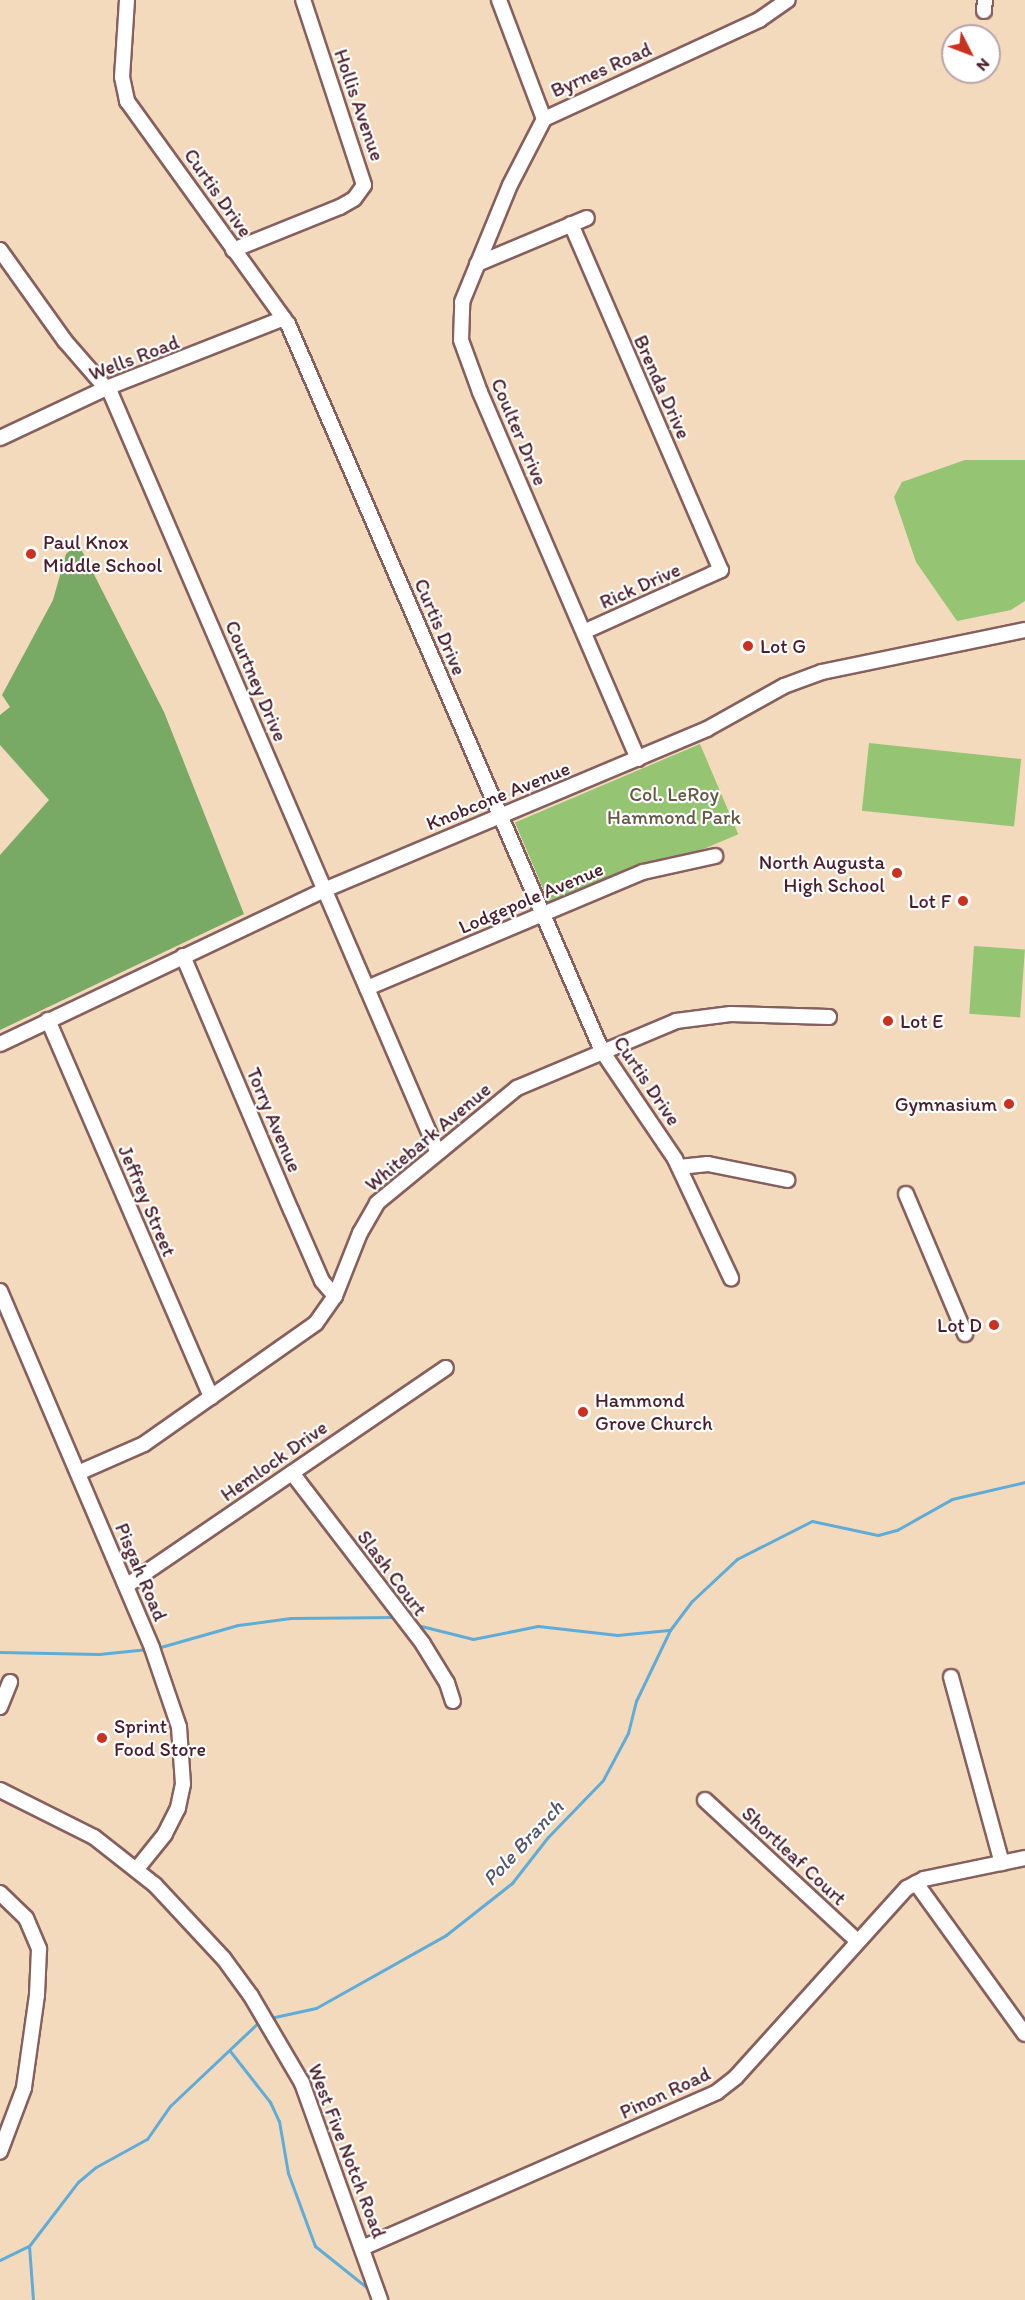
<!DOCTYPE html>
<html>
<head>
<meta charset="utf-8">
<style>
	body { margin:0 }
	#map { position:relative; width:1025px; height:2300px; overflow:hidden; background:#f4dabd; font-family:Itim,sans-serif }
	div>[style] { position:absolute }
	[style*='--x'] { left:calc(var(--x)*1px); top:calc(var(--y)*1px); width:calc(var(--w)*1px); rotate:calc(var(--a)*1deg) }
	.green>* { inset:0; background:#95c473; transform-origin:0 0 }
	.forest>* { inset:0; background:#78aa65 }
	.stream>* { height:3px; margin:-1.5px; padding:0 1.5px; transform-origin:1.5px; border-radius:1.5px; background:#5eacd7 }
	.roads { filter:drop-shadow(2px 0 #86605e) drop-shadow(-2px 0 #86605e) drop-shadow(0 2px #86605e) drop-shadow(0 -2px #86605e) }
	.minor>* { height:14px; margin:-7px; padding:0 7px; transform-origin:7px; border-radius:7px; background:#fff }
	.dots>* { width:16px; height:16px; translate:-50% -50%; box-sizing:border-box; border:3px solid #fff; border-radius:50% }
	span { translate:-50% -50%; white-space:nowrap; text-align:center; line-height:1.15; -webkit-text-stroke:4.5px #fff; paint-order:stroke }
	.street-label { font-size:20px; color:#4a1f2b }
	.poi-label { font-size:20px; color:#4a1f2b }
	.left { translate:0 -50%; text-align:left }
	.right { translate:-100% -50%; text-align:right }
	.park-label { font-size:20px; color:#645944 }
	.water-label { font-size:21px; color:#525770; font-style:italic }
	.north { position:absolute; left:941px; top:24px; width:60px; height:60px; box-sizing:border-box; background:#fff; border:2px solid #b7a5aa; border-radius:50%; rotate:132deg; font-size:16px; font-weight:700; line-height:24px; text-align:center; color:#4a1f2b }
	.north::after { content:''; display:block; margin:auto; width:21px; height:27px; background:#c8321e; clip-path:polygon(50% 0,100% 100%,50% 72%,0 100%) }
</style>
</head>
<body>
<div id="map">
	<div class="green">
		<div style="clip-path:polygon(965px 460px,1025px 460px,1025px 601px,1011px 610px,957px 621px,916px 562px,894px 497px,902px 482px)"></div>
		<div style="left:869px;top:743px;width:153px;height:68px;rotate:6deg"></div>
		<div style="left:700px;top:744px;width:98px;height:201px;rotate:67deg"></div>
		<div style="left:974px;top:946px;width:51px;height:68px;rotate:4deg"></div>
	</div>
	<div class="forest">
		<div style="clip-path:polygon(78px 543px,164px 712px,244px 914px,0 1030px,0 855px,49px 800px,0 745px,0 715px,10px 707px,2px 695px,53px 600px,66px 554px)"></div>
	</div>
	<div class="stream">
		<div style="--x:413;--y:1624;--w:62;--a:14"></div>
		<div style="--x:473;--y:1639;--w:66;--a:-11.3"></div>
		<div style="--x:538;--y:1626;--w:80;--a:6.5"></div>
		<div style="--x:617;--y:1635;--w:52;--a:-5.5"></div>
		<div style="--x:157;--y:1648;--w:84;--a:-15.9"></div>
		<div style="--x:238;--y:1625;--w:53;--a:-7.5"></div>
		<div style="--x:291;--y:1618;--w:105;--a:-0.5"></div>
		<div style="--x:0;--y:1652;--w:99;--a:1.2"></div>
		<div style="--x:99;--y:1654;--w:49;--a:-5.8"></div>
		<div style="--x:270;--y:2018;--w:47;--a:-12.3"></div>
		<div style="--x:316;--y:2008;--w:149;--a:-29.3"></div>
		<div style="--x:446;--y:1935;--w:84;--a:-38.2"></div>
		<div style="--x:512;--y:1883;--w:58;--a:-52"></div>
		<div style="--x:548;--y:1837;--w:79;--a:-46"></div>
		<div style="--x:603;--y:1780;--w:53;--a:-62"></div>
		<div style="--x:628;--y:1733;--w:33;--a:-76"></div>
		<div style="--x:636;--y:1701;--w:79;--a:-64.4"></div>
		<div style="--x:670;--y:1630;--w:36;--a:-53"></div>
		<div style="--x:692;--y:1601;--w:62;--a:-43"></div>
		<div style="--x:737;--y:1559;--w:84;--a:-26.9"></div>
		<div style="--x:812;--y:1521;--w:67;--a:12"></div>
		<div style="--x:878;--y:1535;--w:20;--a:-15"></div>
		<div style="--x:897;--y:1530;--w:63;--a:-29.4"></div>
		<div style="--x:952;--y:1499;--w:75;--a:-13.1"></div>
		<div style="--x:230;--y:2051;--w:65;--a:51.9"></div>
		<div style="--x:270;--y:2102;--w:21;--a:65"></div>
		<div style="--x:279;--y:2121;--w:53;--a:80.2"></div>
		<div style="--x:288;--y:2173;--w:78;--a:69.7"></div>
		<div style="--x:315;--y:2246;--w:70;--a:38.7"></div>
		<div style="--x:0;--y:2260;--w:32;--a:-26"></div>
		<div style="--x:33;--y:2300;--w:54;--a:-94.2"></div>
		<div style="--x:29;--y:2246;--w:81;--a:-52.6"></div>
		<div style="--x:78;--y:2182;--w:23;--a:-40"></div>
		<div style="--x:96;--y:2167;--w:58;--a:-28.8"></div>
		<div style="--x:147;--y:2139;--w:40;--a:-55.1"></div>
		<div style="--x:170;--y:2106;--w:125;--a:-43.4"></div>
	</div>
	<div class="roads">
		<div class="minor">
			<div style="--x:127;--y:0;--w:77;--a:93.7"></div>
			<div style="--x:122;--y:77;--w:25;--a:78"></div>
			<div style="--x:127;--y:101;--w:275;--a:54.2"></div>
			<div style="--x:288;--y:324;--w:792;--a:66.64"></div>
			<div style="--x:602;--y:1051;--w:130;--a:55.9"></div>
			<div style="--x:675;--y:1159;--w:132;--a:64.8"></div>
			<div style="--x:499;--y:0;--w:127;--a:69.3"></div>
			<div style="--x:984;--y:11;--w:11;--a:-85"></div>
			<div style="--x:571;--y:224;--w:377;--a:66.6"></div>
			<div style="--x:721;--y:570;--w:150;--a:155.7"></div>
			<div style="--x:0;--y:250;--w:112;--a:54.5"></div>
			<div style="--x:65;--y:341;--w:70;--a:49"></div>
			<div style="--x:111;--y:394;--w:824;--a:66.7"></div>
			<div style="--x:233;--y:250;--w:115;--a:-21.9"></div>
			<div style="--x:340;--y:207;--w:16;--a:-30"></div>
			<div style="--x:354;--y:199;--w:17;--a:-54"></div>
			<div style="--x:364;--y:185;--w:195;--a:-108.2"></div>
			<div style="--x:477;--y:264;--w:119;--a:-22.7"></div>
			<div style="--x:0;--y:438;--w:115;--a:-25.2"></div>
			<div style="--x:104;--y:389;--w:193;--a:-21.5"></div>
			<div style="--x:638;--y:759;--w:400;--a:-113.3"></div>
			<div style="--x:480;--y:392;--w:55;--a:-110.1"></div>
			<div style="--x:461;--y:340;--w:38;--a:-88"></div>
			<div style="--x:462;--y:302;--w:126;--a:-67.7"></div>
			<div style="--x:510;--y:185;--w:74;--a:-62.7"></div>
			<div style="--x:544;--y:119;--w:237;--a:-24.7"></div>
			<div style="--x:759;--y:20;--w:35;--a:-35"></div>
			<div style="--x:183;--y:956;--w:276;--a:67"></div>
			<div style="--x:291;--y:1210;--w:77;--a:66.4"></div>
			<div style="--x:322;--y:1281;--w:20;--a:49"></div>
			<div style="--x:367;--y:988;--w:299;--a:-22.8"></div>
			<div style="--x:643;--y:872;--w:74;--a:-12.5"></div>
			<div style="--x:48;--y:1020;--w:411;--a:66.6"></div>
			<div style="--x:0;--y:1044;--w:359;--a:-25.4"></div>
			<div style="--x:324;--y:890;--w:415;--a:-22.8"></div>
			<div style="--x:707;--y:729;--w:88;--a:-29.2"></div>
			<div style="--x:784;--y:686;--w:40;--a:-20.2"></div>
			<div style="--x:822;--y:672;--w:207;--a:-11.7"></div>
			<div style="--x:679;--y:1167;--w:29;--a:-6"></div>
			<div style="--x:708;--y:1164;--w:81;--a:11.4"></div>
			<div style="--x:906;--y:1194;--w:152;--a:67.1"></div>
			<div style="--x:0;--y:1291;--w:388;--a:66.9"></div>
			<div style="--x:152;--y:1648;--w:83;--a:71.1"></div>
			<div style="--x:179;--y:1727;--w:57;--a:86"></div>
			<div style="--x:183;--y:1784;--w:25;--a:102"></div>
			<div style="--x:178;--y:1808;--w:29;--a:117"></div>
			<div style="--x:165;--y:1834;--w:46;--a:128.9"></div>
			<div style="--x:78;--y:1473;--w:72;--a:-23.7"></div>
			<div style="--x:144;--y:1444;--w:210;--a:-35.1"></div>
			<div style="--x:316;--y:1323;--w:33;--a:-55"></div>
			<div style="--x:335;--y:1296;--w:68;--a:-68.4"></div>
			<div style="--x:360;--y:1233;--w:34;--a:-60"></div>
			<div style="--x:377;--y:1203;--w:181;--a:-39.4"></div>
			<div style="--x:517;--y:1088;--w:173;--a:-22.8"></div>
			<div style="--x:676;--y:1021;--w:55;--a:-7.3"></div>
			<div style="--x:731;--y:1014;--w:98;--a:1.8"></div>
			<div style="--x:292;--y:1473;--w:215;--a:52.5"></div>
			<div style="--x:423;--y:1644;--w:46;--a:58.4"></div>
			<div style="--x:447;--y:1683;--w:19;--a:72"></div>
			<div style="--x:126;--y:1586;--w:387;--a:-34.3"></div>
			<div style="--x:951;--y:1677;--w:193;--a:74.7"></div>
			<div style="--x:0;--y:1707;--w:27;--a:-68"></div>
			<div style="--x:0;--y:1790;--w:105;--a:26.6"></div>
			<div style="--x:94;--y:1837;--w:78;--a:38.2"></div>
			<div style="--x:155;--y:1885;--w:101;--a:47"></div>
			<div style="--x:224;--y:1959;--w:46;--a:53.9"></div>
			<div style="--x:251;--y:1996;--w:101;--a:59.6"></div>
			<div style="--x:302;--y:2083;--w:231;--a:70.2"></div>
			<div style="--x:705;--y:1800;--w:207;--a:42.8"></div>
			<div style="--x:916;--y:1883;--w:186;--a:54.2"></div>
			<div style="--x:0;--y:1893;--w:36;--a:44"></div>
			<div style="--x:26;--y:1918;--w:34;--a:67"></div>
			<div style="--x:39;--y:1949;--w:46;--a:92.5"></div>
			<div style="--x:37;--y:1995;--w:94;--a:98"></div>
			<div style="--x:24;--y:2088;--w:68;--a:110.6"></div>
			<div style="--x:362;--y:2248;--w:388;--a:-23.7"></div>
			<div style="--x:717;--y:2092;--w:24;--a:-38"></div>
			<div style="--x:736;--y:2077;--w:255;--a:-47.9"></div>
			<div style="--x:907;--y:1888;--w:19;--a:-28"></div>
			<div style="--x:924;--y:1879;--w:103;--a:-11.7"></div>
		</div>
	</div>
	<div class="dots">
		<div style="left:31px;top:554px;background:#c8321e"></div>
		<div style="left:748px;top:646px;background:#c8321e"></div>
		<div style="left:897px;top:873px;background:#c8321e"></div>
		<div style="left:963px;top:901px;background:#c8321e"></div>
		<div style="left:888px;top:1021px;background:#c8321e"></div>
		<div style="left:1009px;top:1104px;background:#c8321e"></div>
		<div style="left:994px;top:1325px;background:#c8321e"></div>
		<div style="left:583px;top:1412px;background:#c8321e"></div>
		<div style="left:102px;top:1738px;background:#c8321e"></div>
	</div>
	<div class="street-label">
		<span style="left:601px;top:70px;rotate:-24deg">Byrnes Road</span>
		<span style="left:359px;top:105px;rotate:71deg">Hollis Avenue</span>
		<span style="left:218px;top:193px;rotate:55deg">Curtis Drive</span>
		<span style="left:134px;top:358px;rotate:-21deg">Wells Road</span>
		<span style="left:662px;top:387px;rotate:66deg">Brenda Drive</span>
		<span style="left:519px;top:432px;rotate:67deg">Coulter Drive</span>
		<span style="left:640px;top:586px;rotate:-24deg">Rick Drive</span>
		<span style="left:440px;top:627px;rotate:67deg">Curtis Drive</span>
		<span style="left:256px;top:681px;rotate:67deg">Courtney Drive</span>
		<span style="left:498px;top:796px;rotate:-22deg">Knobcone Avenue</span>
		<span style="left:531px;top:898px;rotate:-23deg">Lodgepole Avenue</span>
		<span style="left:647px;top:1081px;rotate:56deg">Curtis Drive</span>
		<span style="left:274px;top:1120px;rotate:67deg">Torry Avenue</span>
		<span style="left:428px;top:1137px;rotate:-40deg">Whitebark Avenue</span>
		<span style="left:147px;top:1201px;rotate:67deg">Jeffrey Street</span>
		<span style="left:274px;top:1461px;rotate:-35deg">Hemlock Drive</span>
		<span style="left:141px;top:1572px;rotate:67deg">Pisgah Road</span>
		<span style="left:392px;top:1573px;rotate:53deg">Slash Court</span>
		<span style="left:794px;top:1856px;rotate:43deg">Shortleaf Court</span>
		<span style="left:665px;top:2093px;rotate:-25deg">Pinon Road</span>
		<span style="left:347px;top:2151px;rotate:69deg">West Five Notch Road</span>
	</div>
	<div class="poi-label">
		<span class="left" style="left:43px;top:554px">Paul Knox<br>Middle School</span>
		<span class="left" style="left:760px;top:646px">Lot G</span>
		<span class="right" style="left:885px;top:874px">North Augusta<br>High School</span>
		<span class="right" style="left:951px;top:901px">Lot F</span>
		<span class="left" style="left:900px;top:1021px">Lot E</span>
		<span class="right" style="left:997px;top:1104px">Gymnasium</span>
		<span class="right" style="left:982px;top:1325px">Lot D</span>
		<span class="left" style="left:595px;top:1412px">Hammond<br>Grove Church</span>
		<span class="left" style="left:114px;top:1738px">Sprint<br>Food Store</span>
	</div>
	<div class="park-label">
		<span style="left:674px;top:806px">Col. LeRoy<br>Hammond Park</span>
	</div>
	<div class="water-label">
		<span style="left:523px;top:1843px;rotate:-47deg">Pole Branch</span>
	</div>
	<div class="north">N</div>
</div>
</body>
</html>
